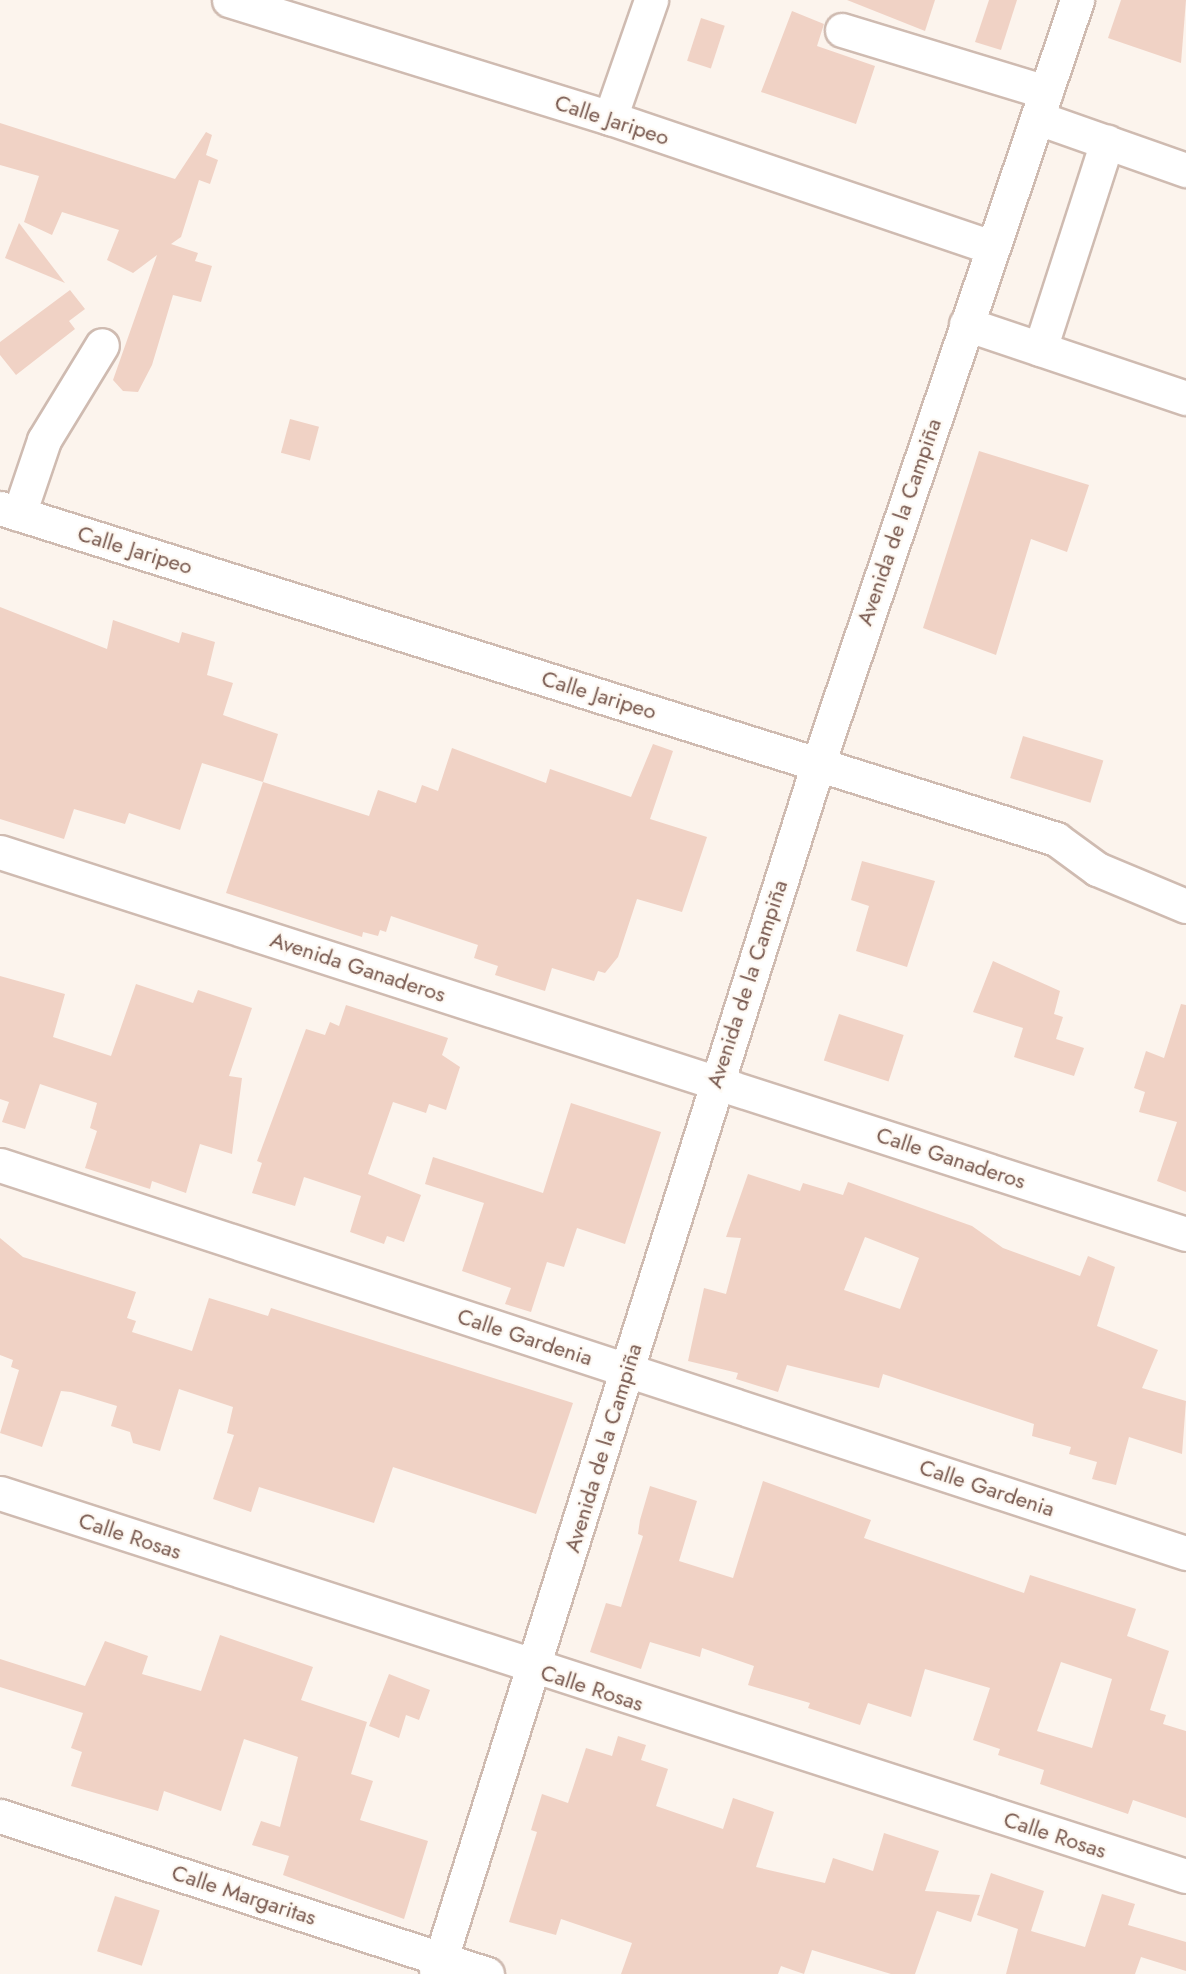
<!DOCTYPE html>
<html>
<head>
<meta charset="utf-8">
<style>
	body { margin:0 }
	#map { position:relative; width:1186px; height:1974px; overflow:hidden; background:#fcf4ed; font-family:Jost,sans-serif }
	div>[style] { position:absolute }
	[style*='--x'] { left:calc(var(--x)*1px); top:calc(var(--y)*1px); width:calc(var(--w)*1px); rotate:calc(var(--a)*1deg) }
	.building>* { inset:0; background:#f0d2c5; transform-origin:0 0 }
	.roads { filter:drop-shadow(2px 0 #cfbbb1) drop-shadow(-2px 0 #cfbbb1) drop-shadow(0 2px #cfbbb1) drop-shadow(0 -2px #cfbbb1) }
	.minor>* { height:33px; margin:-16.5px; padding:0 16.5px; transform-origin:16.5px; border-radius:16.5px; background:#fff }
	span { translate:-50% -50%; white-space:nowrap; text-align:center; line-height:1.15; -webkit-text-stroke:4.5px #fef9f3; paint-order:stroke }
	.street-label { font-size:22px; color:#78594f }
</style>
</head>
<body>
<div id="map">
	<div class="building">
		<div style="clip-path:polygon(847px 0,935px 0,925px 31px)"></div>
		<div style="clip-path:polygon(989px 0,1017px 0,1001px 50px,975px 42px)"></div>
		<div style="clip-path:polygon(1121px 0,1186px 0,1181px 63px,1108px 38px)"></div>
		<div style="clip-path:polygon(792px 11px,824px 24px,817px 46px,875px 66px,856px 124px,761px 92px)"></div>
		<div style="left:701px;top:18px;width:25px;height:45px;rotate:18deg"></div>
		<div style="clip-path:polygon(0 123px,175px 179px,206px 132px,212px 135px,206px 155px,218px 160px,210px 184px,199px 180px,181px 237px,171px 244px,198px 253px,195px 261px,212px 266px,201px 302px,173px 295px,152px 365px,138px 392px,123px 391px,113px 380px,157px 255px,133px 273px,107px 260px,119px 230px,62px 212px,52px 235px,24px 222px,39px 176px,0 165px)"></div>
		<div style="clip-path:polygon(19px 223px,65px 283px,5px 258px)"></div>
		<div style="clip-path:polygon(70px 290px,85px 309px,69px 321px,75px 329px,16px 375px,0 355px,0 342px)"></div>
		<div style="left:290px;top:419px;width:30px;height:35px;rotate:15deg"></div>
		<div style="clip-path:polygon(979px 451px,1089px 485px,1067px 552px,1031px 539px,996px 655px,923px 628px)"></div>
		<div style="clip-path:polygon(0 607px,107px 649px,113px 620px,179px 643px,182px 632px,215px 642px,207px 675px,233px 683px,223px 715px,278px 734px,263px 782px,202px 763px,180px 830px,129px 813px,125px 824px,74px 809px,64px 839px,0 819px)"></div>
		<div style="left:1023px;top:736px;width:84px;height:44px;rotate:17deg"></div>
		<div style="clip-path:polygon(653px 744px,673px 751px,650px 819px,707px 837px,682px 912px,637px 899px,618px 957px,605px 973px,598px 971px,594px 981px,552px 968px,545px 991px,495px 975px,498px 966px,474px 958px,478px 945px,391px 916px,386px 932px,380px 930px,378px 936px,363px 932px,362px 937px,226px 893px,263px 782px,369px 816px,378px 790px,416px 803px,422px 785px,438px 791px,452px 748px,546px 783px,550px 769px,631px 797px)"></div>
		<div style="clip-path:polygon(862px 861px,935px 881px,907px 967px,856px 951px,869px 906px,851px 900px)"></div>
		<div style="clip-path:polygon(993px 961px,1060px 991px,1054px 1014px,1063px 1017px,1056px 1039px,1084px 1048px,1074px 1076px,1014px 1057px,1023px 1028px,973px 1012px)"></div>
		<div style="clip-path:polygon(0 976px,65px 994px,53px 1037px,111px 1056px,136px 984px,193px 1003px,198px 990px,252px 1008px,229px 1076px,242px 1078px,232px 1154px,200px 1144px,186px 1193px,152px 1181px,150px 1189px,85px 1168px,97px 1131px,90px 1128px,97px 1103px,40px 1084px,25px 1129px,2px 1122px,9px 1102px,0 1099px)"></div>
		<div style="clip-path:polygon(1181px 1004px,1186px 1005px,1186px 1192px,1157px 1181px,1177px 1122px,1139px 1112px,1145px 1092px,1134px 1088px,1146px 1051px,1164px 1058px)"></div>
		<div style="clip-path:polygon(346px 1005px,448px 1038px,442px 1055px,460px 1067px,446px 1110px,429px 1104px,426px 1113px,393px 1102px,368px 1174px,421px 1195px,404px 1242px,387px 1236px,384px 1244px,350px 1232px,361px 1196px,304px 1177px,295px 1206px,252px 1193px,262px 1163px,257px 1161px,306px 1029px,325px 1035px,330px 1022px,339px 1026px)"></div>
		<div style="left:839px;top:1014px;width:68px;height:49px;rotate:18deg"></div>
		<div style="clip-path:polygon(571px 1103px,661px 1132px,625px 1244px,577px 1228px,564px 1267px,547px 1262px,531px 1312px,505px 1304px,511px 1288px,462px 1271px,484px 1203px,425px 1184px,433px 1157px,543px 1193px)"></div>
		<div style="clip-path:polygon(evenodd,748px 1174px,800px 1191px,803px 1183px,843px 1195px,848px 1182px,972px 1226px,1003px 1248px,1080px 1276px,1088px 1256px,1115px 1267px,1097px 1326px,1158px 1350px,1142px 1388px,1186px 1401px,1182px 1454px,1129px 1437px,1116px 1485px,1092px 1479px,1097px 1462px,1069px 1454px,1071px 1447px,1032px 1436px,1034px 1424px,883px 1374px,879px 1388px,787px 1365px,778px 1392px,736px 1379px,738px 1373px,688px 1361px,704px 1288px,726px 1294px,741px 1238px,726px 1237px,748px 1174px,865px 1237px,919px 1258px,900px 1309px,844px 1290px,865px 1237px)"></div>
		<div style="clip-path:polygon(0 1238px,23px 1257px,136px 1292px,127px 1318px,136px 1321px,132px 1332px,192px 1351px,209px 1298px,268px 1316px,271px 1308px,573px 1403px,536px 1514px,393px 1467px,374px 1523px,259px 1487px,251px 1512px,213px 1499px,234px 1435px,227px 1433px,233px 1407px,179px 1389px,160px 1451px,133px 1443px,130px 1432px,111px 1426px,117px 1406px,71px 1392px,61px 1391px,42px 1447px,0 1433px,19px 1370px,11px 1367px,13px 1360px,0 1355px)"></div>
		<div style="clip-path:polygon(evenodd,763px 1481px,871px 1520px,864px 1538px,1024px 1593px,1030px 1575px,1136px 1609px,1127px 1636px,1169px 1651px,1150px 1710px,1166px 1715px,1163px 1724px,1186px 1731px,1186px 1818px,1133px 1800px,1128px 1814px,1040px 1784px,1044px 1770px,998px 1755px,1000px 1749px,973px 1740px,990px 1688px,925px 1669px,911px 1717px,868px 1703px,860px 1725px,808px 1708px,810px 1703px,748px 1685px,754px 1666px,702px 1648px,700px 1657px,650px 1642px,641px 1669px,590px 1652px,606px 1603px,621px 1607px,643px 1536px,638px 1534px,640px 1520px,650px 1486px,697px 1501px,679px 1561px,733px 1578px,763px 1481px,1061px 1662px,1112px 1679px,1092px 1748px,1037px 1731px,1061px 1662px)"></div>
		<div style="clip-path:polygon(220px 1635px,313px 1667px,301px 1700px,367px 1722px,351px 1774px,373px 1781px,360px 1820px,428px 1841px,404px 1919px,283px 1875px,289px 1856px,252px 1845px,261px 1821px,280px 1827px,298px 1757px,244px 1739px,221px 1811px,164px 1791px,158px 1811px,71px 1786px,82px 1752px,71px 1748px,83px 1713px,0 1687px,0 1659px,85px 1686px,105px 1641px,148px 1656px,142px 1674px,201px 1691px)"></div>
		<div style="clip-path:polygon(389px 1674px,430px 1690px,419px 1720px,406px 1715px,399px 1738px,369px 1726px)"></div>
		<div style="clip-path:polygon(618px 1736px,646px 1745px,641px 1760px,668px 1769px,656px 1806px,723px 1829px,733px 1798px,774px 1812px,756px 1867px,825px 1883px,833px 1858px,873px 1871px,884px 1833px,939px 1851px,925px 1891px,980px 1895px,971px 1922px,937px 1911px,915px 1974px,891px 1974px,812px 1950px,804px 1974px,781px 1966px,778px 1974px,621px 1974px,632px 1943px,561px 1919px,556px 1935px,509px 1922px,537px 1832px,531px 1830px,542px 1794px,568px 1803px,586px 1748px,612px 1756px)"></div>
		<div style="clip-path:polygon(991px 1873px,1044px 1891px,1031px 1931px,1085px 1947px,1102px 1894px,1135px 1904px,1128px 1925px,1186px 1942px,1186px 1971px,1141px 1957px,1135px 1974px,1006px 1974px,1018px 1929px,977px 1915px)"></div>
		<div style="left:115px;top:1896px;width:47px;height:58px;rotate:18deg"></div>
	</div>
	<div class="roads">
		<div class="minor">
			<div style="--x:229;--y:0;--w:399;--a:17.2"></div>
			<div style="--x:610;--y:118;--w:403;--a:18.7"></div>
			<div style="--x:842;--y:30;--w:213;--a:16.9"></div>
			<div style="--x:610;--y:118;--w:125;--a:-70.8"></div>
			<div style="--x:1038;--y:118;--w:157;--a:19.4"></div>
			<div style="--x:966;--y:324;--w:232;--a:18.6"></div>
			<div style="--x:1040;--y:349;--w:218;--a:-72.1"></div>
			<div style="--x:0;--y:508;--w:1107;--a:17.4"></div>
			<div style="--x:1056;--y:839;--w:51;--a:36.2"></div>
			<div style="--x:1097;--y:869;--w:96;--a:22.6"></div>
			<div style="--x:19;--y:514;--w:78;--a:-71.3"></div>
			<div style="--x:44;--y:440;--w:111;--a:-58.6"></div>
			<div style="--x:0;--y:852;--w:1246;--a:17.85"></div>
			<div style="--x:0;--y:1165;--w:1248;--a:18.12"></div>
			<div style="--x:0;--y:1493;--w:1246;--a:17.9"></div>
			<div style="--x:0;--y:1816;--w:512;--a:17.97"></div>
			<div style="--x:436;--y:1974;--w:1269;--a:-72.48"></div>
			<div style="--x:818;--y:764;--w:807;--a:-71.27"></div>
		</div>
	</div>
	<div class="street-label">
		<span style="left:612px;top:120px;rotate:18deg">Calle Jaripeo</span>
		<span style="left:899px;top:522px;rotate:-71deg">Avenida de la Campiña</span>
		<span style="left:135px;top:550px;rotate:17deg">Calle Jaripeo</span>
		<span style="left:599px;top:695px;rotate:17deg">Calle Jaripeo</span>
		<span style="left:358px;top:967px;rotate:18deg">Avenida Ganaderos</span>
		<span style="left:747px;top:984px;rotate:-72deg">Avenida de la Campiña</span>
		<span style="left:951px;top:1158px;rotate:18deg">Calle Ganaderos</span>
		<span style="left:525px;top:1337px;rotate:18deg">Calle Gardenia</span>
		<span style="left:603px;top:1448px;rotate:-73deg">Avenida de la Campiña</span>
		<span style="left:987px;top:1488px;rotate:18deg">Calle Gardenia</span>
		<span style="left:130px;top:1536px;rotate:18deg">Calle Rosas</span>
		<span style="left:592px;top:1688px;rotate:18deg">Calle Rosas</span>
		<span style="left:1055px;top:1835px;rotate:18deg">Calle Rosas</span>
		<span style="left:244px;top:1895px;rotate:18deg">Calle Margaritas</span>
	</div>
</div>
</body>
</html>
